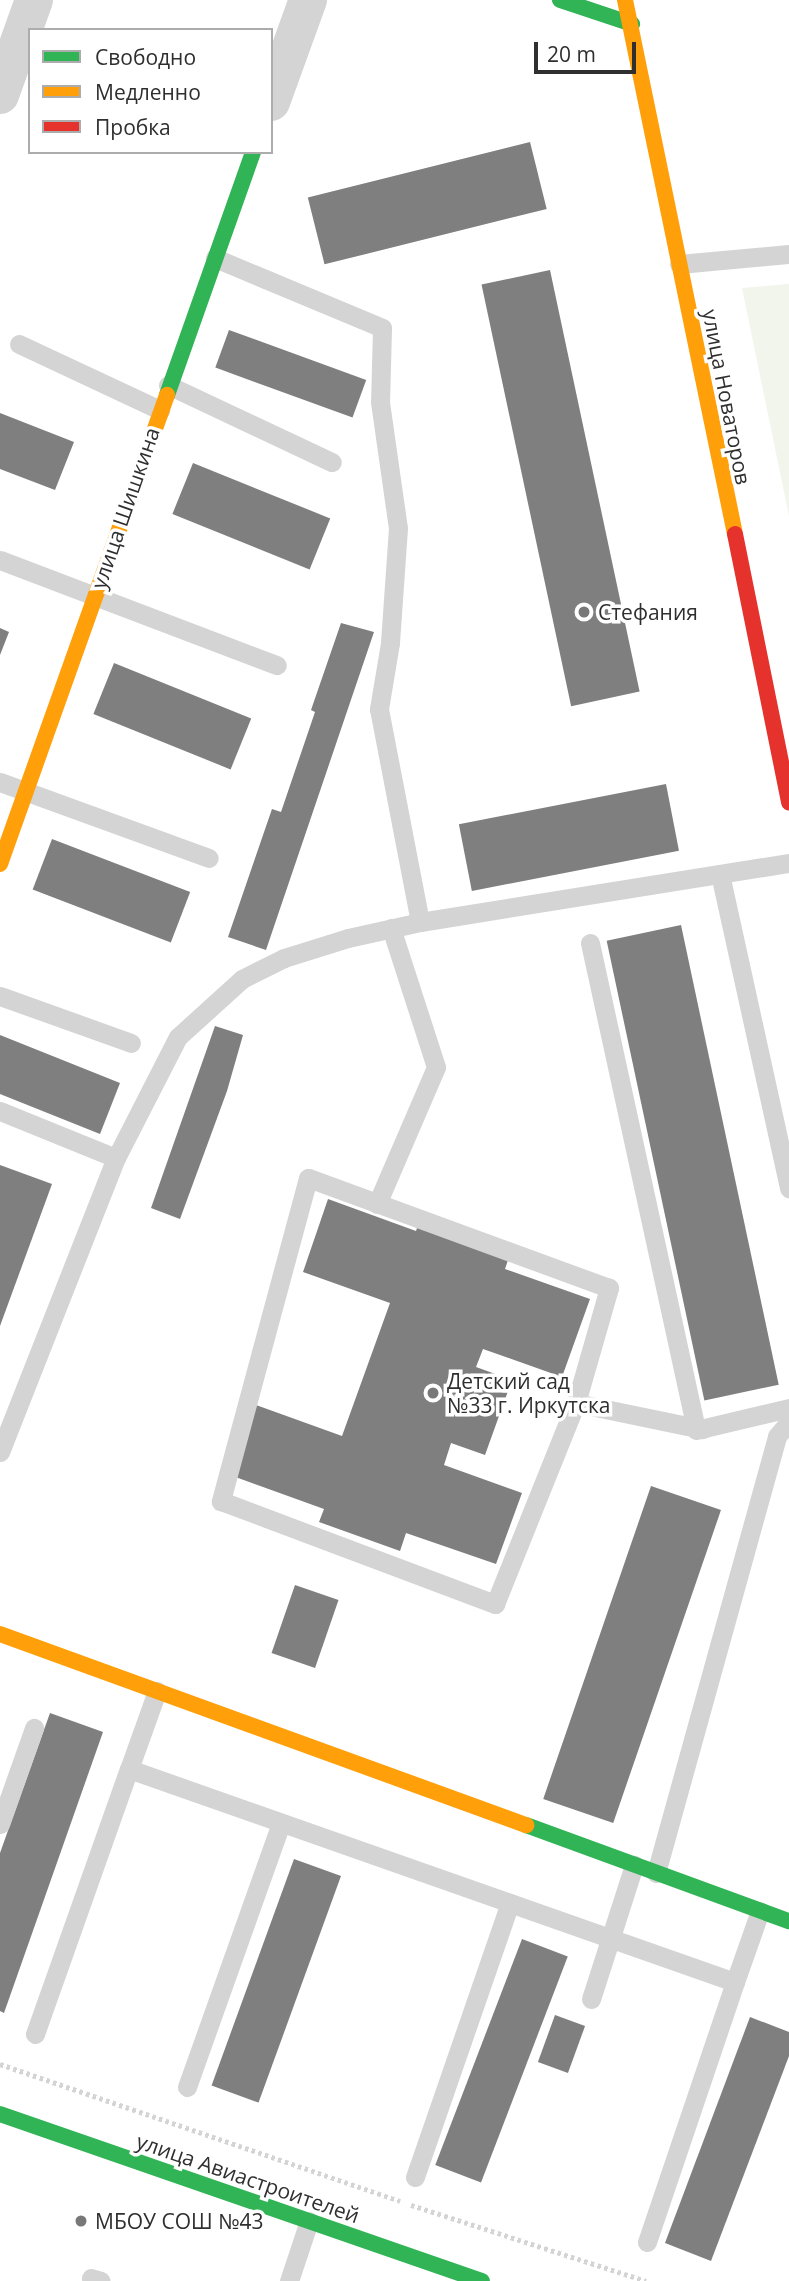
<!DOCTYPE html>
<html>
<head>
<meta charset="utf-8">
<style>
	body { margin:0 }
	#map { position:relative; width:789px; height:2281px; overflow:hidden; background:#fff; font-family:"Open Sans",sans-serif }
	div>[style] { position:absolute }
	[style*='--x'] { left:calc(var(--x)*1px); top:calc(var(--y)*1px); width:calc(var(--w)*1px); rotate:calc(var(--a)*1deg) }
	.green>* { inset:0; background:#f1f5ec }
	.building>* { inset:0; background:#7f7f7f; transform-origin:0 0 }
	.path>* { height:4.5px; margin-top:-2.25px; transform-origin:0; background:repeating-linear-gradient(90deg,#d4d4d4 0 3.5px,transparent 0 7px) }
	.lane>* { height:19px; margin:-9.5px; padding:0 9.5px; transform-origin:9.5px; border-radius:9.5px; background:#d4d4d4 }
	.street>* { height:38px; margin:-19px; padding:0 19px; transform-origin:19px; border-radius:19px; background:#d4d4d4 }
	.fast>* { height:16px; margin:-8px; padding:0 8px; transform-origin:8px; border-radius:8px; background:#30b455 }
	.slow>* { height:16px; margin:-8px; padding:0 8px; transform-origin:8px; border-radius:8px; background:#ff9f0a }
	.jam>* { height:16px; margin:-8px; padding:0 8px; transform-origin:8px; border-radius:8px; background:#e5322d }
	.dots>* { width:19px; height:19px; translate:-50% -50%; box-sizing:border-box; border:4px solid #fff; border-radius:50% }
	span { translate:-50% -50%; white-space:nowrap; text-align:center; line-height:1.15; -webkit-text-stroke:7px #fff; paint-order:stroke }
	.street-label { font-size:21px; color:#2f2f2f }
	.poi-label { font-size:21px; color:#2f2f2f }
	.left { translate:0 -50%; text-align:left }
	.legend { position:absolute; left:28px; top:28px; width:245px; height:126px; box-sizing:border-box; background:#fff; border:2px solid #acacac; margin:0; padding:9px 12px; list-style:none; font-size:21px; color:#2f2f2f }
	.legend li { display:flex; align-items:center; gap:14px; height:35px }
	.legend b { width:35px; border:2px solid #acacac }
	.scale { position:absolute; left:534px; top:42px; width:102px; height:32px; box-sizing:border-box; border:4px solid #2f2f2f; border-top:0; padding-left:9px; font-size:21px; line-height:24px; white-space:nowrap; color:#2f2f2f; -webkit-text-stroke:5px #fff; paint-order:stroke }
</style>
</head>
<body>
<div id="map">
	<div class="green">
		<div style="clip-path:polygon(789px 284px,789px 516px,742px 288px)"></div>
	</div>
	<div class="building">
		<div style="left:530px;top:142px;width:69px;height:229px;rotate:76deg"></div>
		<div style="left:550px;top:270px;width:431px;height:70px;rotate:78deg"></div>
		<div style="left:229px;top:330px;width:146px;height:40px;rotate:20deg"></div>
		<div style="clip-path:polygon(0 413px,74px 442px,55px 490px,0 469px)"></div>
		<div style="left:193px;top:463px;width:148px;height:55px;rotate:22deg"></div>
		<div style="clip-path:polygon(341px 623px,374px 632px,266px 950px,228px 937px,272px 809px,281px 812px,315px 712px,311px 710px)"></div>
		<div style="clip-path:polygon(0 628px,9px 632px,0 655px)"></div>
		<div style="left:114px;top:663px;width:148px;height:55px;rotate:22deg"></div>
		<div style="left:666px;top:784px;width:68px;height:211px;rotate:79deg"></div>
		<div style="left:52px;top:839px;width:148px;height:54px;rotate:21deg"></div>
		<div style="left:681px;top:925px;width:470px;height:76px;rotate:78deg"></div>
		<div style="clip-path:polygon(215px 1026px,243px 1035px,227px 1091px,180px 1219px,151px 1208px)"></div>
		<div style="clip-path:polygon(0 1035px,120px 1083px,100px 1134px,0 1094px)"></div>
		<div style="clip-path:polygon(0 1165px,52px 1184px,0 1326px)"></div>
		<div style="clip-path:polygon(328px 1199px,416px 1231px,421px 1216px,512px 1248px,505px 1269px,590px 1299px,562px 1377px,483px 1349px,476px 1367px,512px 1380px,485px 1455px,451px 1443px,444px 1465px,522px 1493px,496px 1564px,406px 1533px,400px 1551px,319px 1522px,324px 1509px,230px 1475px,256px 1405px,342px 1436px,390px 1303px,303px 1272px)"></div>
		<div style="left:651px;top:1486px;width:74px;height:331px;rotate:19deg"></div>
		<div style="left:295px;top:1585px;width:46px;height:72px;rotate:19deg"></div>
		<div style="clip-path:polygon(50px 1713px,103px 1732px,4px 2013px,0 2011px,0 1853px)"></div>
		<div style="left:294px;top:1859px;width:50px;height:241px;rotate:20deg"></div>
		<div style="left:522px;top:1939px;width:49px;height:242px;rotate:21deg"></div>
		<div style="left:555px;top:2015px;width:32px;height:50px;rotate:20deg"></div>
		<div style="clip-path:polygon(750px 2017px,789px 2032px,789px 2056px,711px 2261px,665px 2243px)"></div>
	</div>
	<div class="path">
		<div style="--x:0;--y:2064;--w:423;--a:18.9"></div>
		<div style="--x:411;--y:2205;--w:247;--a:17.9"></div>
	</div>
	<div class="lane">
		<div style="--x:215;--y:258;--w:181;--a:22.7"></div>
		<div style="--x:382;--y:328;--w:74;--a:91.5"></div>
		<div style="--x:380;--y:402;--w:127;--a:81.9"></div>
		<div style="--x:398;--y:528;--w:115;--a:94"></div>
		<div style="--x:390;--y:643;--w:67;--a:99.5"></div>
		<div style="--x:379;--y:709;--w:217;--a:79.1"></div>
		<div style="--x:679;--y:264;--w:110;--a:-5.2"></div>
		<div style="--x:19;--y:344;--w:156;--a:25.1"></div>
		<div style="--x:168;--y:385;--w:181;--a:25.2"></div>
		<div style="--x:0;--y:560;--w:296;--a:20.8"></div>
		<div style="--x:0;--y:782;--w:222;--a:20"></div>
		<div style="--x:720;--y:874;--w:322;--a:77.6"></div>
		<div style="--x:590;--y:943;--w:498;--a:77.7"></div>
		<div style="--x:696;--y:1430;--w:96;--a:-13.3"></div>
		<div style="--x:0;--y:996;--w:139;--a:19.7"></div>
		<div style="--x:0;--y:1111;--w:125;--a:22.1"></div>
		<div style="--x:377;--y:1204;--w:149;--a:-66.7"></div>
		<div style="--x:436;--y:1067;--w:146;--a:-107.9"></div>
		<div style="--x:576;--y:1403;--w:120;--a:-74"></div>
		<div style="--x:609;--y:1288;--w:320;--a:-159.9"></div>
		<div style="--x:308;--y:1178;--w:335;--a:105.1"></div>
		<div style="--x:221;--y:1501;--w:293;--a:20.6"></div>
		<div style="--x:495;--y:1604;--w:217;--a:-68.1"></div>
		<div style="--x:576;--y:1403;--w:129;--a:11.7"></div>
		<div style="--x:0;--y:1452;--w:316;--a:-68.5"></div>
		<div style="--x:116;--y:1158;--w:136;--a:-62.9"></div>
		<div style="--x:178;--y:1037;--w:86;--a:-42.2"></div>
		<div style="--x:242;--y:979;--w:47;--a:-26.6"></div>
		<div style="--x:284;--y:958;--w:67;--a:-17.4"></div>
		<div style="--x:348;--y:938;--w:74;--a:-12.5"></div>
		<div style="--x:420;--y:922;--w:374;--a:-9.1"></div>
		<div style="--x:157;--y:1691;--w:83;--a:109.7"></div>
		<div style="--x:129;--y:1769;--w:642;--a:19.37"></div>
		<div style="--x:735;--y:1982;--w:75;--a:-70.6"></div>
		<div style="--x:0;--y:1824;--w:102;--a:-70.5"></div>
		<div style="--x:656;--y:1873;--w:453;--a:-74.5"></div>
		<div style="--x:777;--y:1436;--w:18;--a:-49"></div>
		<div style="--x:591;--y:1999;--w:141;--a:-72.2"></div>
		<div style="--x:35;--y:2034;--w:281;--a:-70.5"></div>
		<div style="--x:187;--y:2087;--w:280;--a:-70.4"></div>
		<div style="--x:415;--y:2177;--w:290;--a:-70.9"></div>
		<div style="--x:647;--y:2242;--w:274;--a:-71.3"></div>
		<div style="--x:91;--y:2278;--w:10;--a:17"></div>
		<div style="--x:289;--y:2281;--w:63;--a:-71.6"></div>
	</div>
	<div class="street">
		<div style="--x:0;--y:95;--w:101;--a:-70.3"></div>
		<div style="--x:271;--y:102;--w:109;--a:-70.1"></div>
	</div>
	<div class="fast">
		<div style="--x:560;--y:0;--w:76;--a:18.4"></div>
		<div style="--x:167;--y:395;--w:258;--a:-70.5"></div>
		<div style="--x:526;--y:1825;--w:280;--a:20.1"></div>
		<div style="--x:0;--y:2114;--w:510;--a:19.11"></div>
	</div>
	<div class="slow">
		<div style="--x:625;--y:0;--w:545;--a:78.36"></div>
		<div style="--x:0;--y:864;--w:498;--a:-70.4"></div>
		<div style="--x:0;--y:1634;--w:560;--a:19.96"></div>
	</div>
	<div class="jam">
		<div style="--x:735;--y:534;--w:274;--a:78.6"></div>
	</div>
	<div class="dots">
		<div style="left:584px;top:612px;background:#787878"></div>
		<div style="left:433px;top:1393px;background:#787878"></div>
		<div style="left:81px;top:2221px;background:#787878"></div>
	</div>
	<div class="street-label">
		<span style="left:727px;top:397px;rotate:79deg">улица Новаторов</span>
		<span style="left:125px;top:508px;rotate:-71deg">улица Шишкина</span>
		<span style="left:248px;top:2178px;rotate:19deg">улица Авиастроителей</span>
	</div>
	<div class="poi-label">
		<span class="left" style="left:598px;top:612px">Стефания</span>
		<span class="left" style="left:447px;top:1393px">Детский сад<br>№33 г. Иркутска</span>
		<span class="left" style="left:95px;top:2221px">МБОУ СОШ №43</span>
	</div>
	<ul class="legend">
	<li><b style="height:9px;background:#30b455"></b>Свободно</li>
	<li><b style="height:9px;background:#ff9f0a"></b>Медленно</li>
	<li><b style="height:9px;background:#e5322d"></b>Пробка</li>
	</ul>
	<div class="scale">20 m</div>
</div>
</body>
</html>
